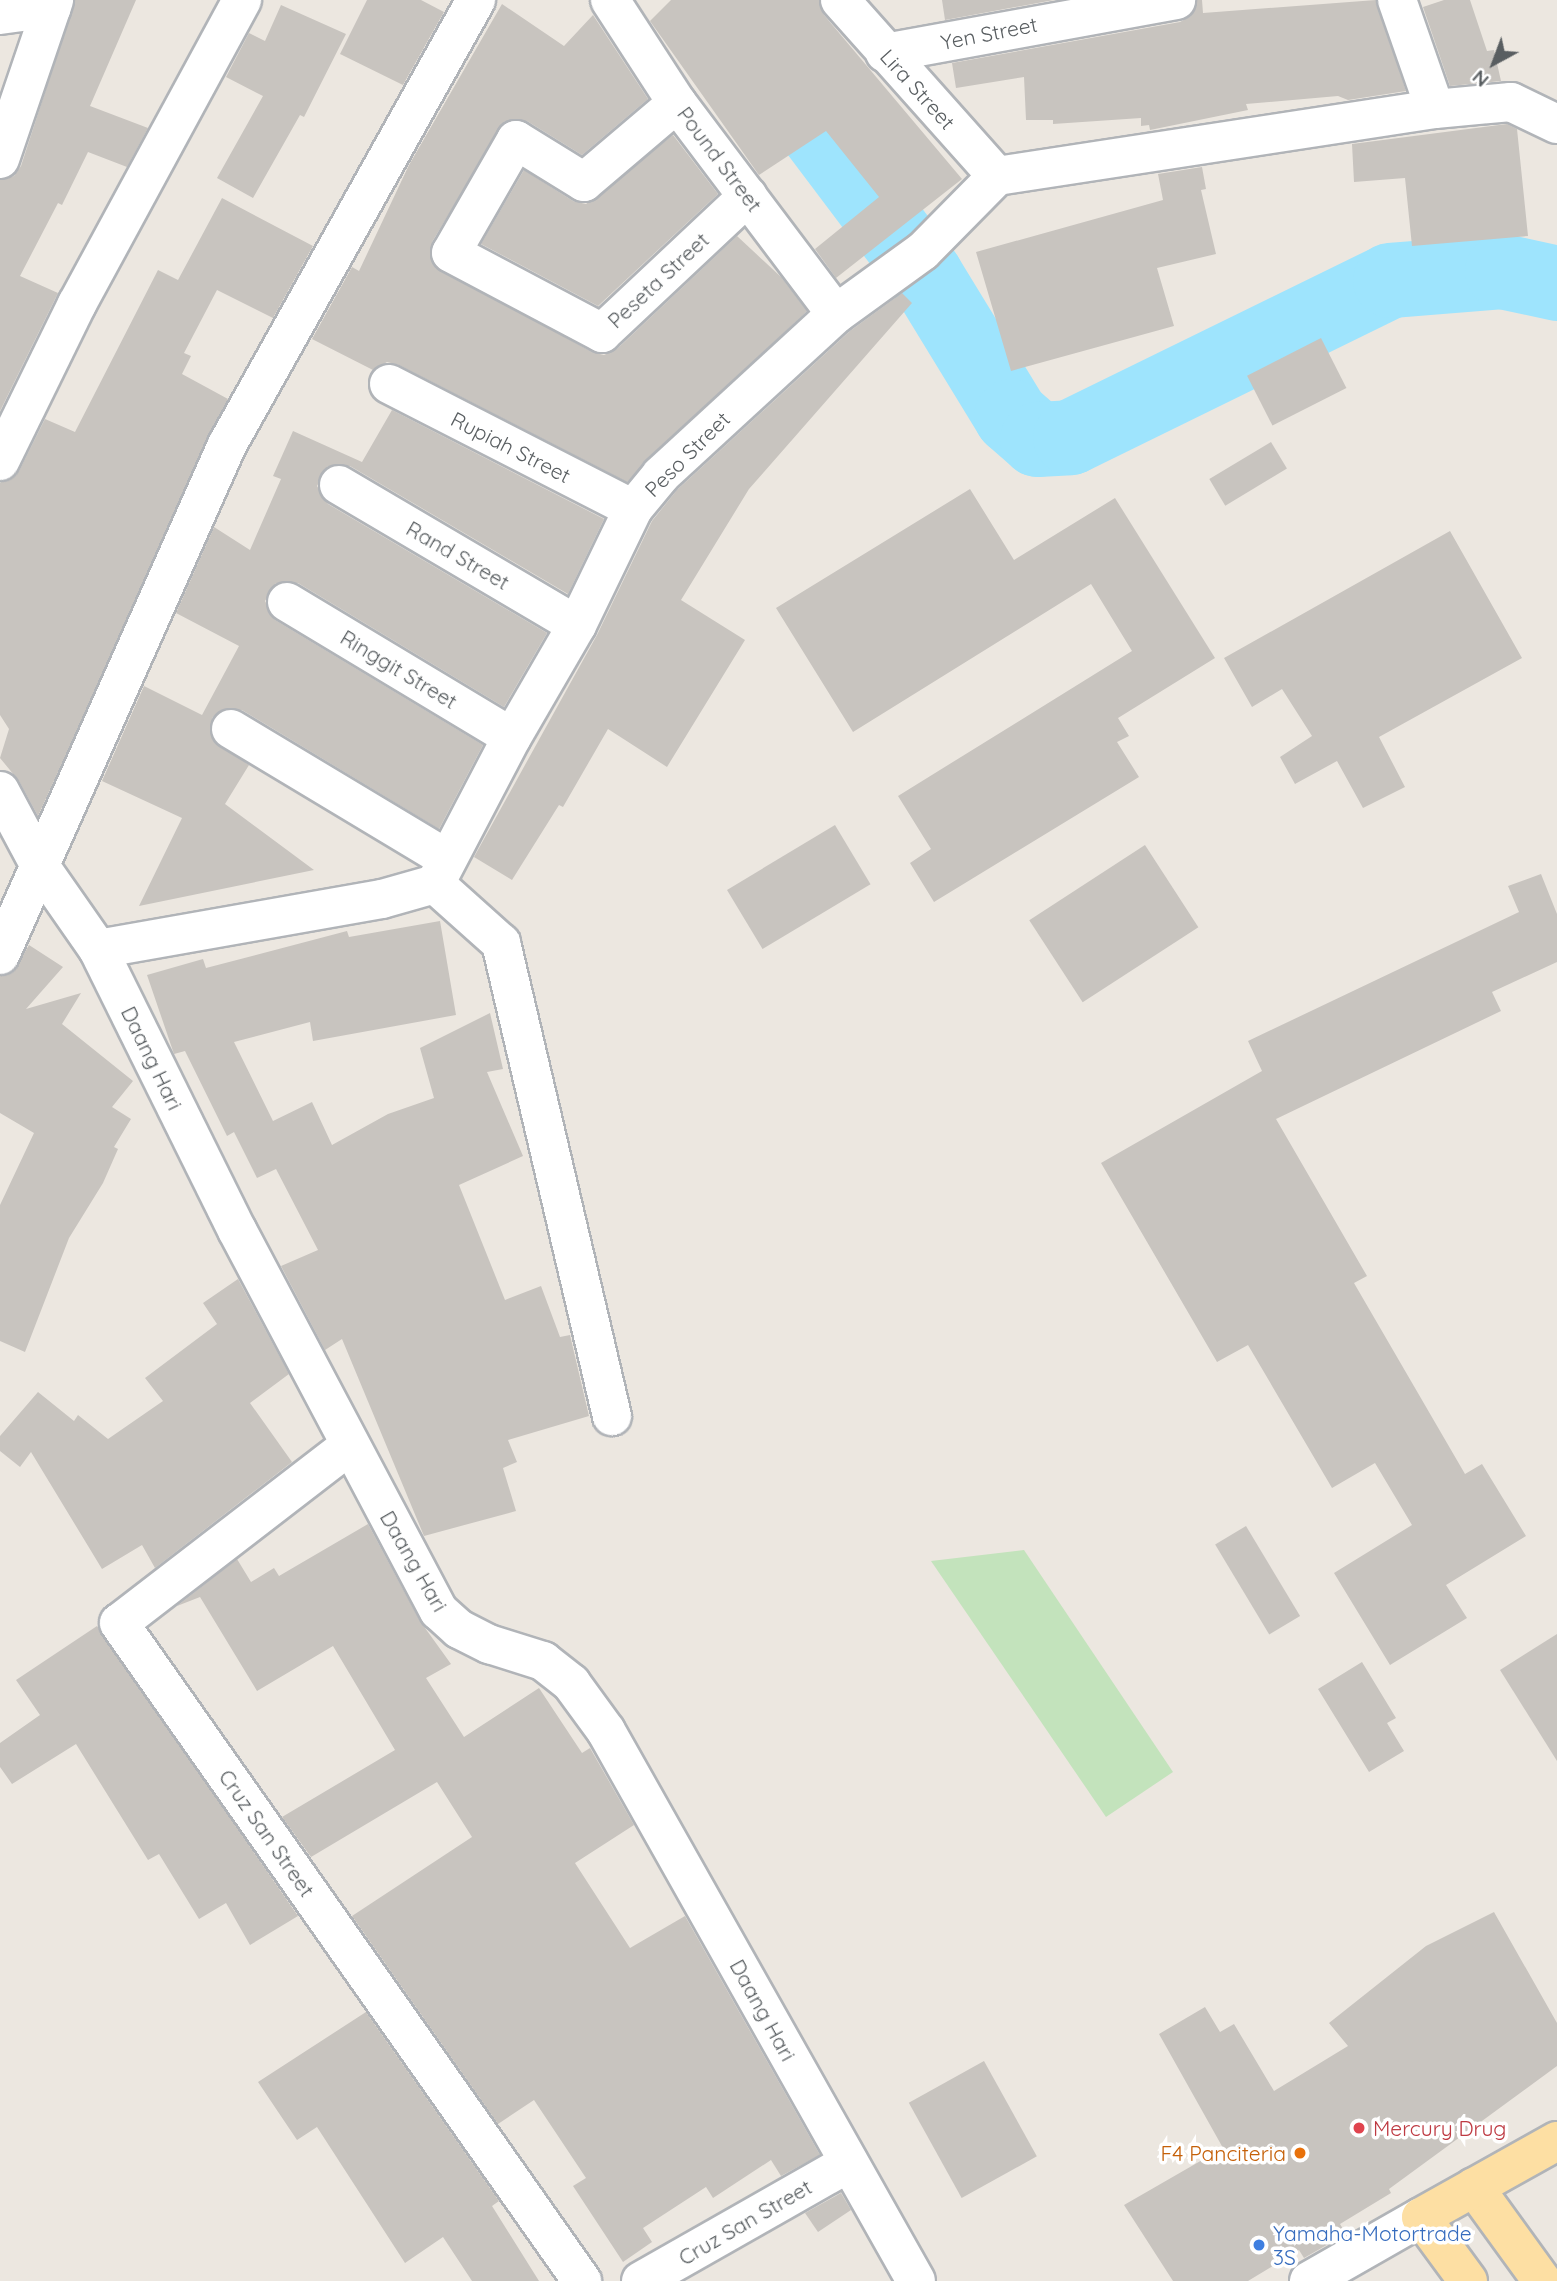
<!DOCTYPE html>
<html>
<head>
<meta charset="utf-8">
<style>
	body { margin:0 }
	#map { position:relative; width:1557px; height:2281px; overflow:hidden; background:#ece7e0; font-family:Quicksand,sans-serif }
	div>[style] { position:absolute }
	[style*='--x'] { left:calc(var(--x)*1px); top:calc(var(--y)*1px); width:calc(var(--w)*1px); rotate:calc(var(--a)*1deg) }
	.green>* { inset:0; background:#c3e3bc }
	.river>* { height:75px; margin:-37.5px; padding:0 37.5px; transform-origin:37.5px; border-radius:37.5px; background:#9ee4fd }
	.building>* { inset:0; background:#c8c4bf; transform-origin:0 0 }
	.roads { filter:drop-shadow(2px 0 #b1b4b8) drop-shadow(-2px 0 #b1b4b8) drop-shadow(0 2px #b1b4b8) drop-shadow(0 -2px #b1b4b8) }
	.street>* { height:38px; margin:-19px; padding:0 19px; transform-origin:19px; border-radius:19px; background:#fff }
	.secondary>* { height:38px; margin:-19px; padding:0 19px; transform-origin:19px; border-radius:19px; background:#fff }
	.primary>* { height:38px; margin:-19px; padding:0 19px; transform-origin:19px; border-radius:19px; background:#fddfa3 }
	.dots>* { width:19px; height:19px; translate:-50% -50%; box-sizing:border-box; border:4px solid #fff; border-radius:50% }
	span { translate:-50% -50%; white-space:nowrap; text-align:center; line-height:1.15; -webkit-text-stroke:7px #fff; paint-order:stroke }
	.street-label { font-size:21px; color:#595e61 }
	.health-label { font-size:21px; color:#be3a42 }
	.left { translate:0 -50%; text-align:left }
	.food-label { font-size:21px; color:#c56008 }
	.right { translate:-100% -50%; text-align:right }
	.shop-label { font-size:21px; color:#366cbe }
	.north { position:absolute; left:1459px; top:28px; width:70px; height:70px; -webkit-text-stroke:5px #fff; paint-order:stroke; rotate:221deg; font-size:19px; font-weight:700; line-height:28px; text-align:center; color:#595e61 }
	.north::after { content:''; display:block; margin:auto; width:24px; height:32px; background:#595e61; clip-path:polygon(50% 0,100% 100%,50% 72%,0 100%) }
</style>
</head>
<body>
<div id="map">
	<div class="green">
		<div style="clip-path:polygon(1024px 1550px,1173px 1772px,1106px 1817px,931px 1561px)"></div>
	</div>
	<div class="river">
		<div style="--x:718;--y:0;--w:344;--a:53"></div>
		<div style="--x:925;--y:275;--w:165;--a:58.6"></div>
		<div style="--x:1011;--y:416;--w:35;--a:41"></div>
		<div style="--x:1037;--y:439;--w:33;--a:-3"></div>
		<div style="--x:1070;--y:437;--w:356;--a:-26.1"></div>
		<div style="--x:1390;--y:280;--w:112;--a:-4.6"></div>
		<div style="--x:1502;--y:271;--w:56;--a:12.3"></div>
	</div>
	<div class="building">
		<div style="clip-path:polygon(75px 0,136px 0,90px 106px,148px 128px,127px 167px,88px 152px,62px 205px,58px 203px,20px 276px,58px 293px,0 411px,0 180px,14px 176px,21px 166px)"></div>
		<div style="clip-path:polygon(367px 0,421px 0,444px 12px,403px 85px,340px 54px)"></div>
		<div style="clip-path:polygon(671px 0,819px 0,824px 15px,962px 179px,836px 278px,815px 249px,879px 197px,826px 131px,759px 175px,650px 21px)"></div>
		<div style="clip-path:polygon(942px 0,1054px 0,945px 20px)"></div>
		<div style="clip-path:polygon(1197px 0,1202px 0,1203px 13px,1376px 0,1406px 91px,1348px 100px,1338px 96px,1246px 104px,1248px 110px,1150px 130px,1149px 125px,1141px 126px,1141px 118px,1053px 124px,1053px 120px,1026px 120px,1024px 77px,956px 88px,952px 63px,1180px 22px,1191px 16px)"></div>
		<div style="clip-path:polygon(1444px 0,1470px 0,1487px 51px,1494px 50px,1501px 81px,1450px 86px,1423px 7px)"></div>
		<div style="clip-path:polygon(502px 4px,564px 46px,593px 15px,648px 99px,582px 155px,527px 121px,505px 121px,432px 242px,433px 265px,592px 352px,604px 355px,617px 349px,737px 236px,781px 277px,807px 311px,627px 482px,399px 365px,387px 362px,373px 370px,312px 339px,352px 267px,359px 271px,409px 165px)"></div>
		<div style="clip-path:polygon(281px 5px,346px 34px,304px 117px,300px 115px,253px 198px,217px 178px,263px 96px,226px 77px,249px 33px,265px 41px)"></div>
		<div style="clip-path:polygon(1507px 124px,1517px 129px,1528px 236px,1412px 246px,1405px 178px,1354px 182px,1352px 144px)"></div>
		<div style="clip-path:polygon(673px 135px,718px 194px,598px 306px,481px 244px,524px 170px,573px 201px,586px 204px)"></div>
		<div style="clip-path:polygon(1202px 167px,1206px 189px,1201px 190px,1216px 254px,1157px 268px,1174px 326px,1011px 371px,976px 252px,1163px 200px,1158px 174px)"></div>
		<div style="clip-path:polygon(222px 198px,313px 246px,273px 318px,217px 290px,184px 353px,191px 356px,182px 374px,228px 399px,38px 816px,19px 781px,0 758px,9px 729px,0 715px,0 483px,19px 471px,45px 419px,75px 432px,158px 270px,178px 280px)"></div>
		<div style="clip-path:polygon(902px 293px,912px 303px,749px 489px,681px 600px,745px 640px,667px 767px,608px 729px,563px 807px,559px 805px,512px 880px,474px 857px,597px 635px,652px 521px,677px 490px,850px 331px)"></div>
		<div style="left:1321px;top:338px;width:56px;height:83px;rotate:63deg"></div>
		<div style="clip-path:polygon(392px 410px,604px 519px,568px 594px,350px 466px,328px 466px,317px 486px,328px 504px,547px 633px,504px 707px,298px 583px,276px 583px,265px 601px,275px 620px,483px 745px,439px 829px,242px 710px,221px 710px,212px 718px,212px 739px,249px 765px,225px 804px,314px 870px,139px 906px,182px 818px,102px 781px,144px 686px,202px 715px,239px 646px,176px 613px,214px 527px,250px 550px,281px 479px,273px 476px,293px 431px,362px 462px)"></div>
		<div style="left:1271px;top:442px;width:31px;height:72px;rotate:59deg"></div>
		<div style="clip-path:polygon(970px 489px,1014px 560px,1115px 498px,1215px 658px,1118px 718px,1129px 736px,1117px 742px,1139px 777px,934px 902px,910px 863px,931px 849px,898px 796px,1132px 651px,1091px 584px,853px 732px,776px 608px)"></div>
		<div style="clip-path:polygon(1450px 531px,1522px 658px,1379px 737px,1405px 787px,1363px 808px,1337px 761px,1295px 784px,1280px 757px,1312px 736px,1282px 689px,1252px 707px,1224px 658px)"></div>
		<div style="left:835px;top:825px;width:69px;height:126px;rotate:59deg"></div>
		<div style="left:1145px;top:845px;width:98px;height:138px;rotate:57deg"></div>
		<div style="clip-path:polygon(1541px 874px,1557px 914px,1557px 962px,1492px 992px,1501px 1011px,1276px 1119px,1367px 1276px,1354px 1283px,1465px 1474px,1482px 1464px,1526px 1536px,1446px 1585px,1467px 1618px,1390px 1665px,1334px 1573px,1412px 1525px,1375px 1463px,1332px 1488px,1248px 1345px,1217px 1362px,1101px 1163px,1262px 1071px,1248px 1041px,1519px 912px,1508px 886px)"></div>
		<div style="clip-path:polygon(440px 921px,456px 1015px,313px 1041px,310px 1022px,234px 1042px,273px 1121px,312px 1102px,332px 1145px,388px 1114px,434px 1098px,420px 1048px,490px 1013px,503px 1069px,487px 1072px,523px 1156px,459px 1185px,505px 1300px,541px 1286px,560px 1337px,570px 1335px,589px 1416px,508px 1440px,517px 1462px,503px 1468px,516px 1511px,424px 1536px,342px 1339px,325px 1350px,281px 1266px,318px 1250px,276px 1169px,257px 1178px,234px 1132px,227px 1136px,185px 1051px,174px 1054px,147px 975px,203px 959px,206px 968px,347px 931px,349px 937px)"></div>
		<div style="clip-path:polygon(29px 945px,63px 967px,26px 1009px,81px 993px,62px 1024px,133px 1081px,112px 1107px,131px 1119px,114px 1147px,118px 1149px,103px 1183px,69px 1238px,25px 1352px,0 1341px,0 1205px,34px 1133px,0 1113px,0 976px,13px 972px)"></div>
		<div style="clip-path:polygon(238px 1279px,289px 1374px,250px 1403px,292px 1462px,155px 1568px,142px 1545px,102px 1569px,31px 1452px,20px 1467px,0 1451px,0 1436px,38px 1392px,74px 1421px,78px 1415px,108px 1439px,163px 1401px,145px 1378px,217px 1324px,203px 1303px)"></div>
		<div style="clip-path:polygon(368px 1524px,420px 1621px,451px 1664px,426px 1678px,464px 1737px,539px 1688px,582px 1753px,590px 1748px,634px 1825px,575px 1863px,630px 1948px,685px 1916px,820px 2155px,781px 2176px,771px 2160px,713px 2198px,706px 2187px,643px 2228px,652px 2242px,623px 2262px,573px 2186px,586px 2178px,534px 2100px,498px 2124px,352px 1916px,472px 1837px,437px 1782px,311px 1857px,282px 1817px,395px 1750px,333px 1646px,257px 1691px,200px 1597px,177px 1606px,237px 1559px,251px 1582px,274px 1568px,279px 1576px)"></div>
		<div style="left:1246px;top:1526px;width:105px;height:36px;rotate:59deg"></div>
		<div style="clip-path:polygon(97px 1626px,298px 1916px,250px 1945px,226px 1903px,199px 1919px,159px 1854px,148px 1860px,76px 1744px,12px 1784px,0 1767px,0 1743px,40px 1715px,16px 1680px)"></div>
		<div style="clip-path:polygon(1557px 1634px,1557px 1761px,1500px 1670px)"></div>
		<div style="clip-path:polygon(1362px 1662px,1396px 1718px,1387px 1723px,1404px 1751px,1369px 1772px,1318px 1689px)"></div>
		<div style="clip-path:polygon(1494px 1912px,1557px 2023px,1557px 2066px,1389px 2189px,1391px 2193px,1340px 2224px,1346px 2234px,1304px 2258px,1299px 2250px,1248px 2281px,1173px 2281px,1124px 2205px,1223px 2148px,1159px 2034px,1205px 2007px,1220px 2032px,1234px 2024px,1274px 2091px,1348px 2046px,1329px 2023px,1426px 1946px)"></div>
		<div style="clip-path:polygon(366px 2012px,499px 2201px,492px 2206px,539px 2281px,472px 2281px,443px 2237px,405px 2263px,317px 2127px,297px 2140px,258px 2082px)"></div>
		<div style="left:984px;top:2061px;width:109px;height:86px;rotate:61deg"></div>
		<div style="clip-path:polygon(841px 2193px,851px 2210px,818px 2232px,805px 2213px)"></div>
	</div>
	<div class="roads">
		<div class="street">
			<div style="--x:610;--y:0;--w:123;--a:57"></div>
			<div style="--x:677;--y:103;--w:264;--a:53"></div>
			<div style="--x:840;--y:0;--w:236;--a:48.3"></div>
			<div style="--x:1397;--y:0;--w:115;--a:70.8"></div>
			<div style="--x:0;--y:15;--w:52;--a:-7.7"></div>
			<div style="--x:885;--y:53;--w:296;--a:-10.3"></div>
			<div style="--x:677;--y:103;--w:122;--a:139.7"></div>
			<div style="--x:584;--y:182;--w:80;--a:-148.3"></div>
			<div style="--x:516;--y:140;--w:130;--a:119.9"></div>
			<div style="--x:451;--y:253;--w:171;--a:27.9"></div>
			<div style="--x:602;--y:333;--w:200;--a:-43.2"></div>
			<div style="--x:0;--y:159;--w:168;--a:-71.2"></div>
			<div style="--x:997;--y:176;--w:443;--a:-8.7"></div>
			<div style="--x:1435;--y:109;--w:76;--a:-5.3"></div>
			<div style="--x:1511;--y:102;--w:51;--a:25.6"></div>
			<div style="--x:389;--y:384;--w:274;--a:27.1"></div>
			<div style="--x:0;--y:461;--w:175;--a:-63.9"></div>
			<div style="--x:77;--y:304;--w:346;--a:-61.5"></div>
			<div style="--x:339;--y:485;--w:276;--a:30.5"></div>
			<div style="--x:287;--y:602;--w:262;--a:31"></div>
			<div style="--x:231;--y:729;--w:251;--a:31"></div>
			<div style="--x:0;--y:791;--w:85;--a:61.9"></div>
			<div style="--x:40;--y:866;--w:101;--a:55.1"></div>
			<div style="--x:98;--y:949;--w:313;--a:63.7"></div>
			<div style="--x:237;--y:1230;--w:431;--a:62.1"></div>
			<div style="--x:439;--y:1611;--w:27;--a:42"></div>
			<div style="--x:459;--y:1629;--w:34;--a:27"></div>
			<div style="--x:489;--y:1644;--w:57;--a:17.5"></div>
			<div style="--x:543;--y:1661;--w:36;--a:38"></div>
			<div style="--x:571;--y:1683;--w:59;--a:53.9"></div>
			<div style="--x:606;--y:1731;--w:631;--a:60.59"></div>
			<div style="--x:435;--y:884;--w:166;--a:-62.4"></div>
			<div style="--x:512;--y:737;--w:129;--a:-59.9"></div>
			<div style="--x:577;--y:625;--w:129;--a:-64.2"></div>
			<div style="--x:633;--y:509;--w:44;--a:-50.5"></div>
			<div style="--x:661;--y:475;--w:238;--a:-42.6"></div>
			<div style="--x:836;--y:314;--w:107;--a:-35.9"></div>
			<div style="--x:923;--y:251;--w:105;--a:-45.4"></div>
			<div style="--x:435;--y:884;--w:89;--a:41.8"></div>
			<div style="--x:501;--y:943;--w:486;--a:76.8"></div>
			<div style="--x:98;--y:949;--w:288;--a:-10"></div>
			<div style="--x:382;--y:899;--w:55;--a:-15.8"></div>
			<div style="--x:349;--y:1446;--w:290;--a:142.4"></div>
			<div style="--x:119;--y:1623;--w:805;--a:54.87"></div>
			<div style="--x:641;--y:2281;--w:239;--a:-29.6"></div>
		</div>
		<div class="secondary">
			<div style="--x:0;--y:955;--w:558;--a:-66.01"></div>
			<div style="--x:227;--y:445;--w:510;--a:-60.77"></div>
			<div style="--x:1309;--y:2281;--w:129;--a:-29.7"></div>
		</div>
		<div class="primary">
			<div style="--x:1474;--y:2187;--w:116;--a:54.1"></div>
			<div style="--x:1468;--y:2281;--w:79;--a:-126.3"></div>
			<div style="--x:1421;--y:2217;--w:156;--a:-29.2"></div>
		</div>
	</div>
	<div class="dots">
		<div style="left:1359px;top:2128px;background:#e0444e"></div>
		<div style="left:1300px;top:2153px;background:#e8710a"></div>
		<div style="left:1259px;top:2245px;background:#3f7fe0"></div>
	</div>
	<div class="street-label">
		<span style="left:989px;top:33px;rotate:-11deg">Yen Street</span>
		<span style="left:918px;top:89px;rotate:48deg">Lira Street</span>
		<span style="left:720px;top:159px;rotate:53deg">Pound Street</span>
		<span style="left:658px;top:280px;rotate:-43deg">Peseta Street</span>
		<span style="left:511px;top:447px;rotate:27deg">Rupiah Street</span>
		<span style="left:687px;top:454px;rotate:-45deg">Peso Street</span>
		<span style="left:458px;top:555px;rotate:30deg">Rand Street</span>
		<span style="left:399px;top:669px;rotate:31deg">Ringgit Street</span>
		<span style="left:152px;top:1058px;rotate:64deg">Daang Hari</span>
		<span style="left:414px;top:1561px;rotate:60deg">Daang Hari</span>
		<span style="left:267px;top:1833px;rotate:55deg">Cruz San Street</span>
		<span style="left:763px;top:2010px;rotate:61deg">Daang Hari</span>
		<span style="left:745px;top:2222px;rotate:-30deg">Cruz San Street</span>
	</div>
	<div class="health-label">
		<span class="left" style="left:1373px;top:2128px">Mercury Drug</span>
	</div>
	<div class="food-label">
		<span class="right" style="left:1286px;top:2153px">F4 Panciteria</span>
	</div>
	<div class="shop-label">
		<span class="left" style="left:1273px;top:2245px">Yamaha-Motortrade<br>3S</span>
	</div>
	<div class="north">N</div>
</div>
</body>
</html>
